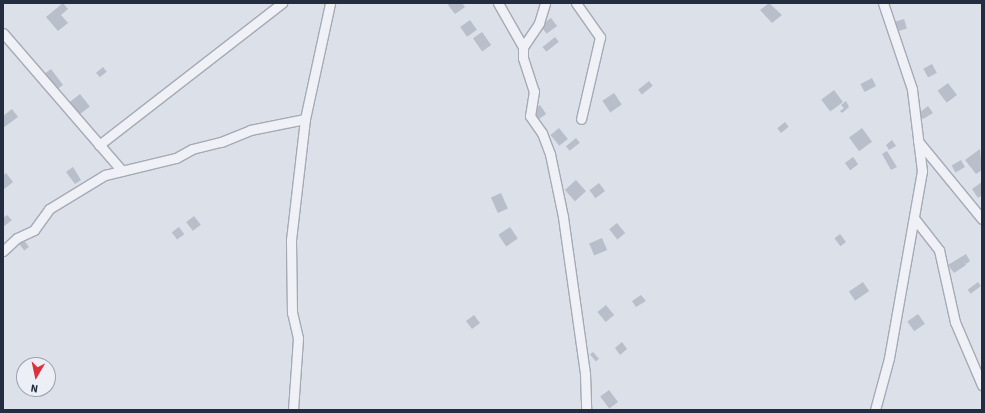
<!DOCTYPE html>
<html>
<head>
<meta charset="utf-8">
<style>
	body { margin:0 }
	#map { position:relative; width:985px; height:413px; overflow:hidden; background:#dce0e8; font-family:"Source Sans 3",sans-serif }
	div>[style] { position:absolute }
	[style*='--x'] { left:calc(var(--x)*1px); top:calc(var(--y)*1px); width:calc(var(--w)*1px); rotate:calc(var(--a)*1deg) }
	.building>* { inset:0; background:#b9becb; transform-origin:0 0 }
	.roads { filter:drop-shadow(1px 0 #a5aab6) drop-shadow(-1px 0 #a5aab6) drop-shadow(0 1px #a5aab6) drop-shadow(0 -1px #a5aab6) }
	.minor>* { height:9px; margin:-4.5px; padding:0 4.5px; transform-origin:4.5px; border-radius:4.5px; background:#eff1f6 }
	span { translate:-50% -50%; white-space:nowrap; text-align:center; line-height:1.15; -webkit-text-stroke:3px #eceff6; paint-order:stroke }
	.frame { position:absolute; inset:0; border:4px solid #242c40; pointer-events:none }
	.north { position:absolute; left:16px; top:357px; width:40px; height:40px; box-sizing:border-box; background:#eceff6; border:1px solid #9ca1ad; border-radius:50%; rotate:189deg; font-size:11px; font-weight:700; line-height:16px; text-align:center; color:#242c40 }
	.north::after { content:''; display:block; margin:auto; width:14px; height:18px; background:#dd323a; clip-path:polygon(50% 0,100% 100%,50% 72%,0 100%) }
</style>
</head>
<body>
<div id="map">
	<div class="building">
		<div style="clip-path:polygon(63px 3px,68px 9px,61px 15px,68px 23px,58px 31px,46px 17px)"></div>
		<div style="clip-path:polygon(450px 3px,462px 3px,465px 7px,455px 14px,448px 5px)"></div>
		<div style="clip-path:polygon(769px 3px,782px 15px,772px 23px,760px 10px)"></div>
		<div style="left:551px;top:18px;width:10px;height:13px;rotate:53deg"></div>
		<div style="left:904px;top:19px;width:10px;height:13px;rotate:73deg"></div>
		<div style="left:470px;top:20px;width:12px;height:12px;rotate:55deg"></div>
		<div style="left:482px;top:32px;width:16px;height:11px;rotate:55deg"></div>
		<div style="left:555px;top:37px;width:6px;height:16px;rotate:51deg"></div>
		<div style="left:932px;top:64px;width:10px;height:10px;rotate:61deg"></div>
		<div style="left:103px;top:67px;width:6px;height:9px;rotate:51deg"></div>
		<div style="left:51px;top:69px;width:20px;height:8px;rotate:53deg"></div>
		<div style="left:872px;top:78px;width:9px;height:13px;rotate:63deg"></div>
		<div style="left:649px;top:81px;width:6px;height:14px;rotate:51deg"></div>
		<div style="left:948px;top:83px;width:15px;height:13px;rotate:53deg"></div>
		<div style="left:834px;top:90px;width:15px;height:16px;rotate:53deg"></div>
		<div style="left:614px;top:93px;width:14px;height:14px;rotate:56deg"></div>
		<div style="left:80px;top:94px;width:16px;height:13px;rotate:52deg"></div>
		<div style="clip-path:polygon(846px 101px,849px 107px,842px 113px,840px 111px,844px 108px,841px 105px)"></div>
		<div style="left:540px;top:105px;width:11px;height:11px;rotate:56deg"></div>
		<div style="clip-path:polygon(928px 106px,933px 113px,923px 119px,919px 113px)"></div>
		<div style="clip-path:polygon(12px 109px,18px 117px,3px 128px,3px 116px)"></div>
		<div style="left:785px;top:122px;width:6px;height:10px;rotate:51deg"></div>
		<div style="left:559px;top:128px;width:14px;height:11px;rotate:51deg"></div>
		<div style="left:862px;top:128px;width:17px;height:16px;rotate:54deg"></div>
		<div style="left:576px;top:138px;width:6px;height:13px;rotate:51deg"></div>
		<div style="clip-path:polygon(892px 140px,896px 146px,889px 150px,886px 145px)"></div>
		<div style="clip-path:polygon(980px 149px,982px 170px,976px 174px,965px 160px)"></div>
		<div style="clip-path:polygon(887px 151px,897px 167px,891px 170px,882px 154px)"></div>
		<div style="left:853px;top:157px;width:9px;height:10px;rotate:54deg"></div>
		<div style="left:961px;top:160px;width:8px;height:11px;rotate:60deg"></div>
		<div style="clip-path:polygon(73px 167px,81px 180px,75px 184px,66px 172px)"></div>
		<div style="clip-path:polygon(6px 173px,13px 182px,3px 190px,3px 175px)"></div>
		<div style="left:576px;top:180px;width:15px;height:15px;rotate:48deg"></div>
		<div style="clip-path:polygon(982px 182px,982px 195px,978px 198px,972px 189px)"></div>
		<div style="left:599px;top:183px;width:10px;height:12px;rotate:53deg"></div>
		<div style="left:501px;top:193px;width:17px;height:11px;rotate:66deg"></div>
		<div style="clip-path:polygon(7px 215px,12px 220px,3px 227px,3px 218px)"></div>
		<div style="left:194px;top:216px;width:11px;height:10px;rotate:52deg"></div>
		<div style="left:617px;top:223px;width:13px;height:10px;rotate:51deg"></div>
		<div style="left:179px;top:227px;width:9px;height:9px;rotate:54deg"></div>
		<div style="left:510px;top:227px;width:14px;height:14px;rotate:56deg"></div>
		<div style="left:840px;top:234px;width:10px;height:7px;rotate:53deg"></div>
		<div style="left:602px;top:238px;width:13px;height:14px;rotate:67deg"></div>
		<div style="left:23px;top:239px;width:10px;height:6px;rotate:53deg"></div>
		<div style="clip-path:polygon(966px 254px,970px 261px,966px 264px,963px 260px,966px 265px,954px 273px,948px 265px)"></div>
		<div style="left:863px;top:282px;width:11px;height:17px;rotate:56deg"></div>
		<div style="left:978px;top:282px;width:5px;height:13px;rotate:53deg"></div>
		<div style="clip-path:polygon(641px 295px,646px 301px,636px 307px,632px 301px)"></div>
		<div style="left:606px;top:305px;width:13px;height:11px;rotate:51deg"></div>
		<div style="left:918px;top:314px;width:12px;height:13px;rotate:55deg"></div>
		<div style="left:474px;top:315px;width:10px;height:10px;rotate:53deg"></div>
		<div style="clip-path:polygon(622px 342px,627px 349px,620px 355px,615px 348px)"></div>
		<div style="left:593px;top:352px;width:9px;height:4px;rotate:49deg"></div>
		<div style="left:609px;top:390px;width:15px;height:11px;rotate:53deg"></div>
	</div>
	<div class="roads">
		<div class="minor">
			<div style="--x:498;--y:3;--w:51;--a:60.4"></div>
			<div style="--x:523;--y:47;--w:11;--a:90"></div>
			<div style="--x:523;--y:58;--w:35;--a:72"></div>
			<div style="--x:534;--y:91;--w:25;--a:99"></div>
			<div style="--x:530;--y:116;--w:21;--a:55"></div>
			<div style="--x:542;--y:133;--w:22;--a:69"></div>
			<div style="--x:550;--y:154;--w:64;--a:78.3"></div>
			<div style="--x:563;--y:217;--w:159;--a:82"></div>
			<div style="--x:585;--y:374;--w:36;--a:88"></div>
			<div style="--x:576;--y:3;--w:42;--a:54.8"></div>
			<div style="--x:600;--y:37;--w:84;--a:103"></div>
			<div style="--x:3;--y:33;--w:182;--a:49.2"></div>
			<div style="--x:523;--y:47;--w:29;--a:-56"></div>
			<div style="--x:539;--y:23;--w:21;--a:-73"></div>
			<div style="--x:918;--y:141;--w:101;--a:50.6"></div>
			<div style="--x:99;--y:145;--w:232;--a:-37.8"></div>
			<div style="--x:914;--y:218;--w:41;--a:52"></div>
			<div style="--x:939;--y:250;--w:74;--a:77.5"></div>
			<div style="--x:955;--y:322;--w:69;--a:66.8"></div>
			<div style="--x:3;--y:251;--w:19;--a:-43"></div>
			<div style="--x:17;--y:238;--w:19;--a:-25"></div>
			<div style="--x:34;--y:230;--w:26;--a:-54"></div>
			<div style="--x:49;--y:209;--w:66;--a:-31.3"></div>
			<div style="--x:105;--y:175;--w:73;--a:-13.5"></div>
			<div style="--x:176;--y:158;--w:18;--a:-29"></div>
			<div style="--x:192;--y:149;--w:30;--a:-14"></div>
			<div style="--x:221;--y:142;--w:31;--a:-22"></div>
			<div style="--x:250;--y:130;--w:56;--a:-11.3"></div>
			<div style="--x:293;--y:410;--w:72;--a:-86"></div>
			<div style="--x:298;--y:338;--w:26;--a:-103"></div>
			<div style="--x:292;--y:313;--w:73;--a:-90.8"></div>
			<div style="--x:291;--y:240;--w:122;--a:-83.4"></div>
			<div style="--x:305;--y:119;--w:119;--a:-77.8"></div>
			<div style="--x:875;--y:410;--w:54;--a:-74.9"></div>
			<div style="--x:889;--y:358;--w:190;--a:-80"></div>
			<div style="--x:922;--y:171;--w:83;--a:-97"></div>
			<div style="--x:912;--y:89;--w:91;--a:-108.6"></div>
		</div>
	</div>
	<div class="frame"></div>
	<div class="north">N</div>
</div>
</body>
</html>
